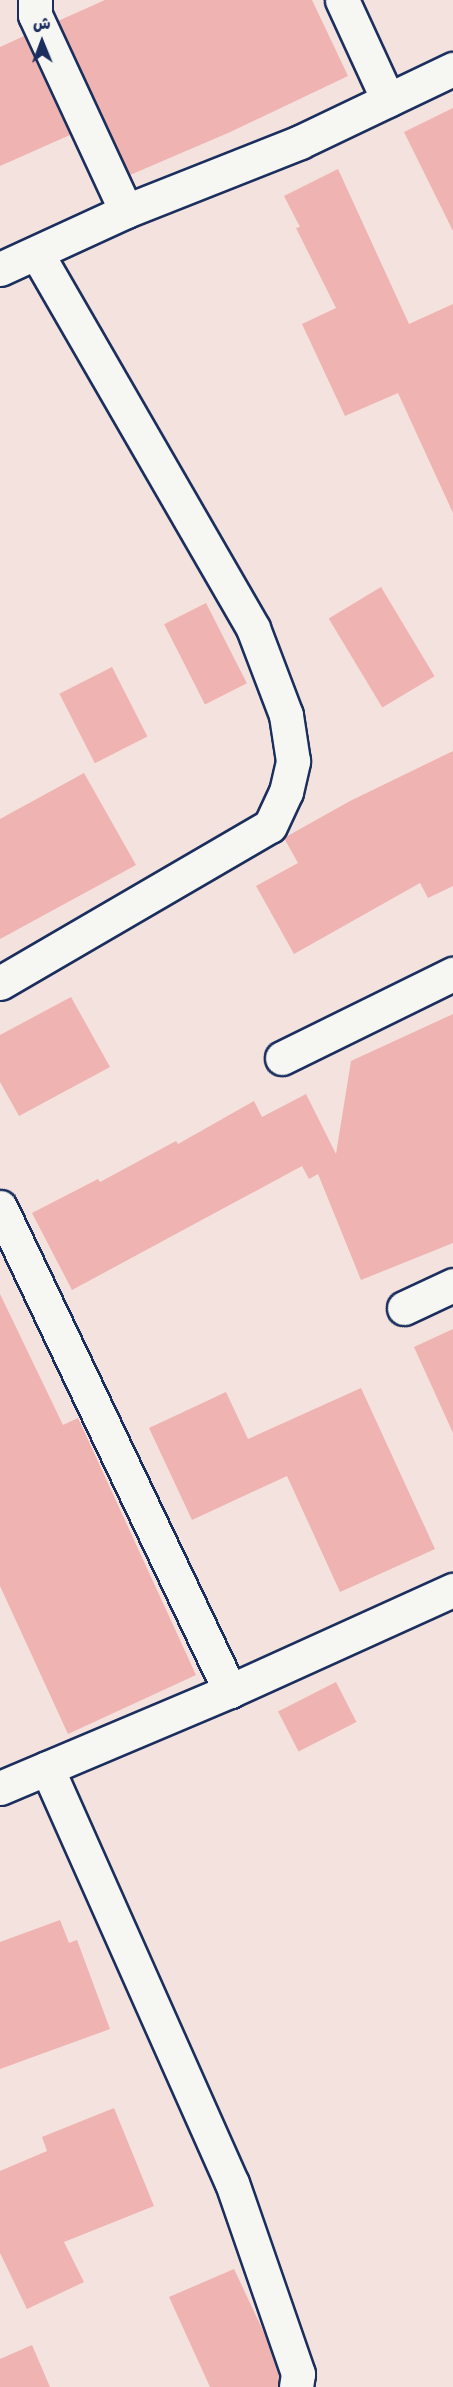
<!DOCTYPE html>
<html>
<head>
<meta charset="utf-8">
<style>
	body { margin:0 }
	#map { position:relative; width:453px; height:2387px; overflow:hidden; background:#f4e2de; font-family:Pangolin,"Playpen Sans Arabic",sans-serif }
	div>[style] { position:absolute }
	[style*='--x'] { left:calc(var(--x)*1px); top:calc(var(--y)*1px); width:calc(var(--w)*1px); rotate:calc(var(--a)*1deg) }
	.building>* { inset:0; background:#efb3b1; transform-origin:0 0 }
	.roads { filter:drop-shadow(2px 0 #1b2f5e) drop-shadow(-2px 0 #1b2f5e) drop-shadow(0 2px #1b2f5e) drop-shadow(0 -2px #1b2f5e) }
	.street>* { height:33px; margin:-16.5px; padding:0 16.5px; transform-origin:16.5px; border-radius:16.5px; background:#f6f6f2 }
	span { translate:-50% -50%; white-space:nowrap; text-align:center; line-height:1.15; -webkit-text-stroke:4.5px #f6f6f2; paint-order:stroke }
	.north { position:absolute; left:12px; top:12px; width:60px; height:60px; -webkit-text-stroke:4px #f6f6f2; paint-order:stroke; rotate:359deg; font-size:16px; font-weight:700; line-height:24px; text-align:center; color:#1b2f5e }
	.north::after { content:''; display:block; margin:auto; width:21px; height:27px; background:#1b2f5e; clip-path:polygon(50% 0,100% 100%,50% 72%,0 100%) }
</style>
</head>
<body>
<div id="map">
	<div class="building">
		<div style="clip-path:polygon(105px 0,312px 0,348px 76px,228px 133px,130px 175px,58px 21px)"></div>
		<div style="clip-path:polygon(24px 36px,70px 135px,0 166px,0 47px)"></div>
		<div style="clip-path:polygon(453px 108px,453px 231px,404px 132px)"></div>
		<div style="clip-path:polygon(338px 169px,409px 324px,453px 304px,453px 513px,398px 393px,345px 416px,302px 324px,336px 308px,296px 228px,300px 227px,284px 196px)"></div>
		<div style="left:381px;top:587px;width:104px;height:61px;rotate:59deg"></div>
		<div style="left:206px;top:603px;width:90px;height:47px;rotate:63deg"></div>
		<div style="left:112px;top:667px;width:78px;height:59px;rotate:63deg"></div>
		<div style="clip-path:polygon(453px 751px,453px 886px,428px 898px,420px 883px,294px 954px,256px 886px,298px 863px,284px 838px,350px 801px)"></div>
		<div style="clip-path:polygon(84px 773px,136px 865px,0 939px,0 819px)"></div>
		<div style="clip-path:polygon(71px 997px,110px 1067px,19px 1116px,0 1082px,0 1035px)"></div>
		<div style="clip-path:polygon(453px 1014px,453px 1243px,361px 1280px,318px 1174px,309px 1179px,302px 1166px,72px 1290px,32px 1213px,98px 1179px,100px 1182px,176px 1141px,178px 1144px,254px 1101px,262px 1117px,306px 1094px,336px 1154px,351px 1061px)"></div>
		<div style="clip-path:polygon(0 1294px,63px 1425px,78px 1418px,196px 1675px,68px 1734px,0 1586px)"></div>
		<div style="clip-path:polygon(453px 1329px,453px 1433px,414px 1347px)"></div>
		<div style="clip-path:polygon(361px 1388px,435px 1549px,340px 1592px,287px 1476px,192px 1520px,149px 1428px,226px 1392px,248px 1439px)"></div>
		<div style="left:336px;top:1682px;width:45px;height:65px;rotate:63deg"></div>
		<div style="clip-path:polygon(60px 1920px,69px 1943px,77px 1940px,110px 2029px,0 2069px,0 1942px)"></div>
		<div style="clip-path:polygon(114px 2108px,154px 2206px,64px 2242px,84px 2282px,27px 2309px,0 2253px,0 2171px,47px 2151px,42px 2137px)"></div>
		<div style="clip-path:polygon(234px 2269px,266px 2337px,279px 2376px,278px 2387px,210px 2387px,169px 2297px)"></div>
		<div style="clip-path:polygon(32px 2345px,50px 2387px,0 2387px,0 2359px)"></div>
	</div>
	<div class="roads">
		<div class="street">
			<div style="--x:35;--y:0;--w:15;--a:90"></div>
			<div style="--x:35;--y:15;--w:216;--a:65.1"></div>
			<div style="--x:342;--y:0;--w:110;--a:65.3"></div>
			<div style="--x:0;--y:269;--w:139;--a:-24.7"></div>
			<div style="--x:126;--y:211;--w:187;--a:-21.6"></div>
			<div style="--x:300;--y:142;--w:170;--a:-25.5"></div>
			<div style="--x:0;--y:983;--w:312;--a:-30.2"></div>
			<div style="--x:270;--y:826;--w:38;--a:-65"></div>
			<div style="--x:286;--y:792;--w:32;--a:-77"></div>
			<div style="--x:293;--y:761;--w:47;--a:-98.7"></div>
			<div style="--x:286;--y:715;--w:93;--a:-110.8"></div>
			<div style="--x:253;--y:628;--w:432;--a:-120"></div>
			<div style="--x:282;--y:1058;--w:191;--a:-26.2"></div>
			<div style="--x:0;--y:1207;--w:536;--a:64.58"></div>
			<div style="--x:404;--y:1308;--w:54;--a:-25.1"></div>
			<div style="--x:47;--y:1768;--w:454;--a:66"></div>
			<div style="--x:232;--y:2183;--w:202;--a:70.9"></div>
			<div style="--x:298;--y:2374;--w:13;--a:99"></div>
			<div style="--x:0;--y:1788;--w:250;--a:-22.9"></div>
			<div style="--x:230;--y:1691;--w:245;--a:-24.4"></div>
		</div>
	</div>
	<div class="north">ش</div>
</div>
</body>
</html>
